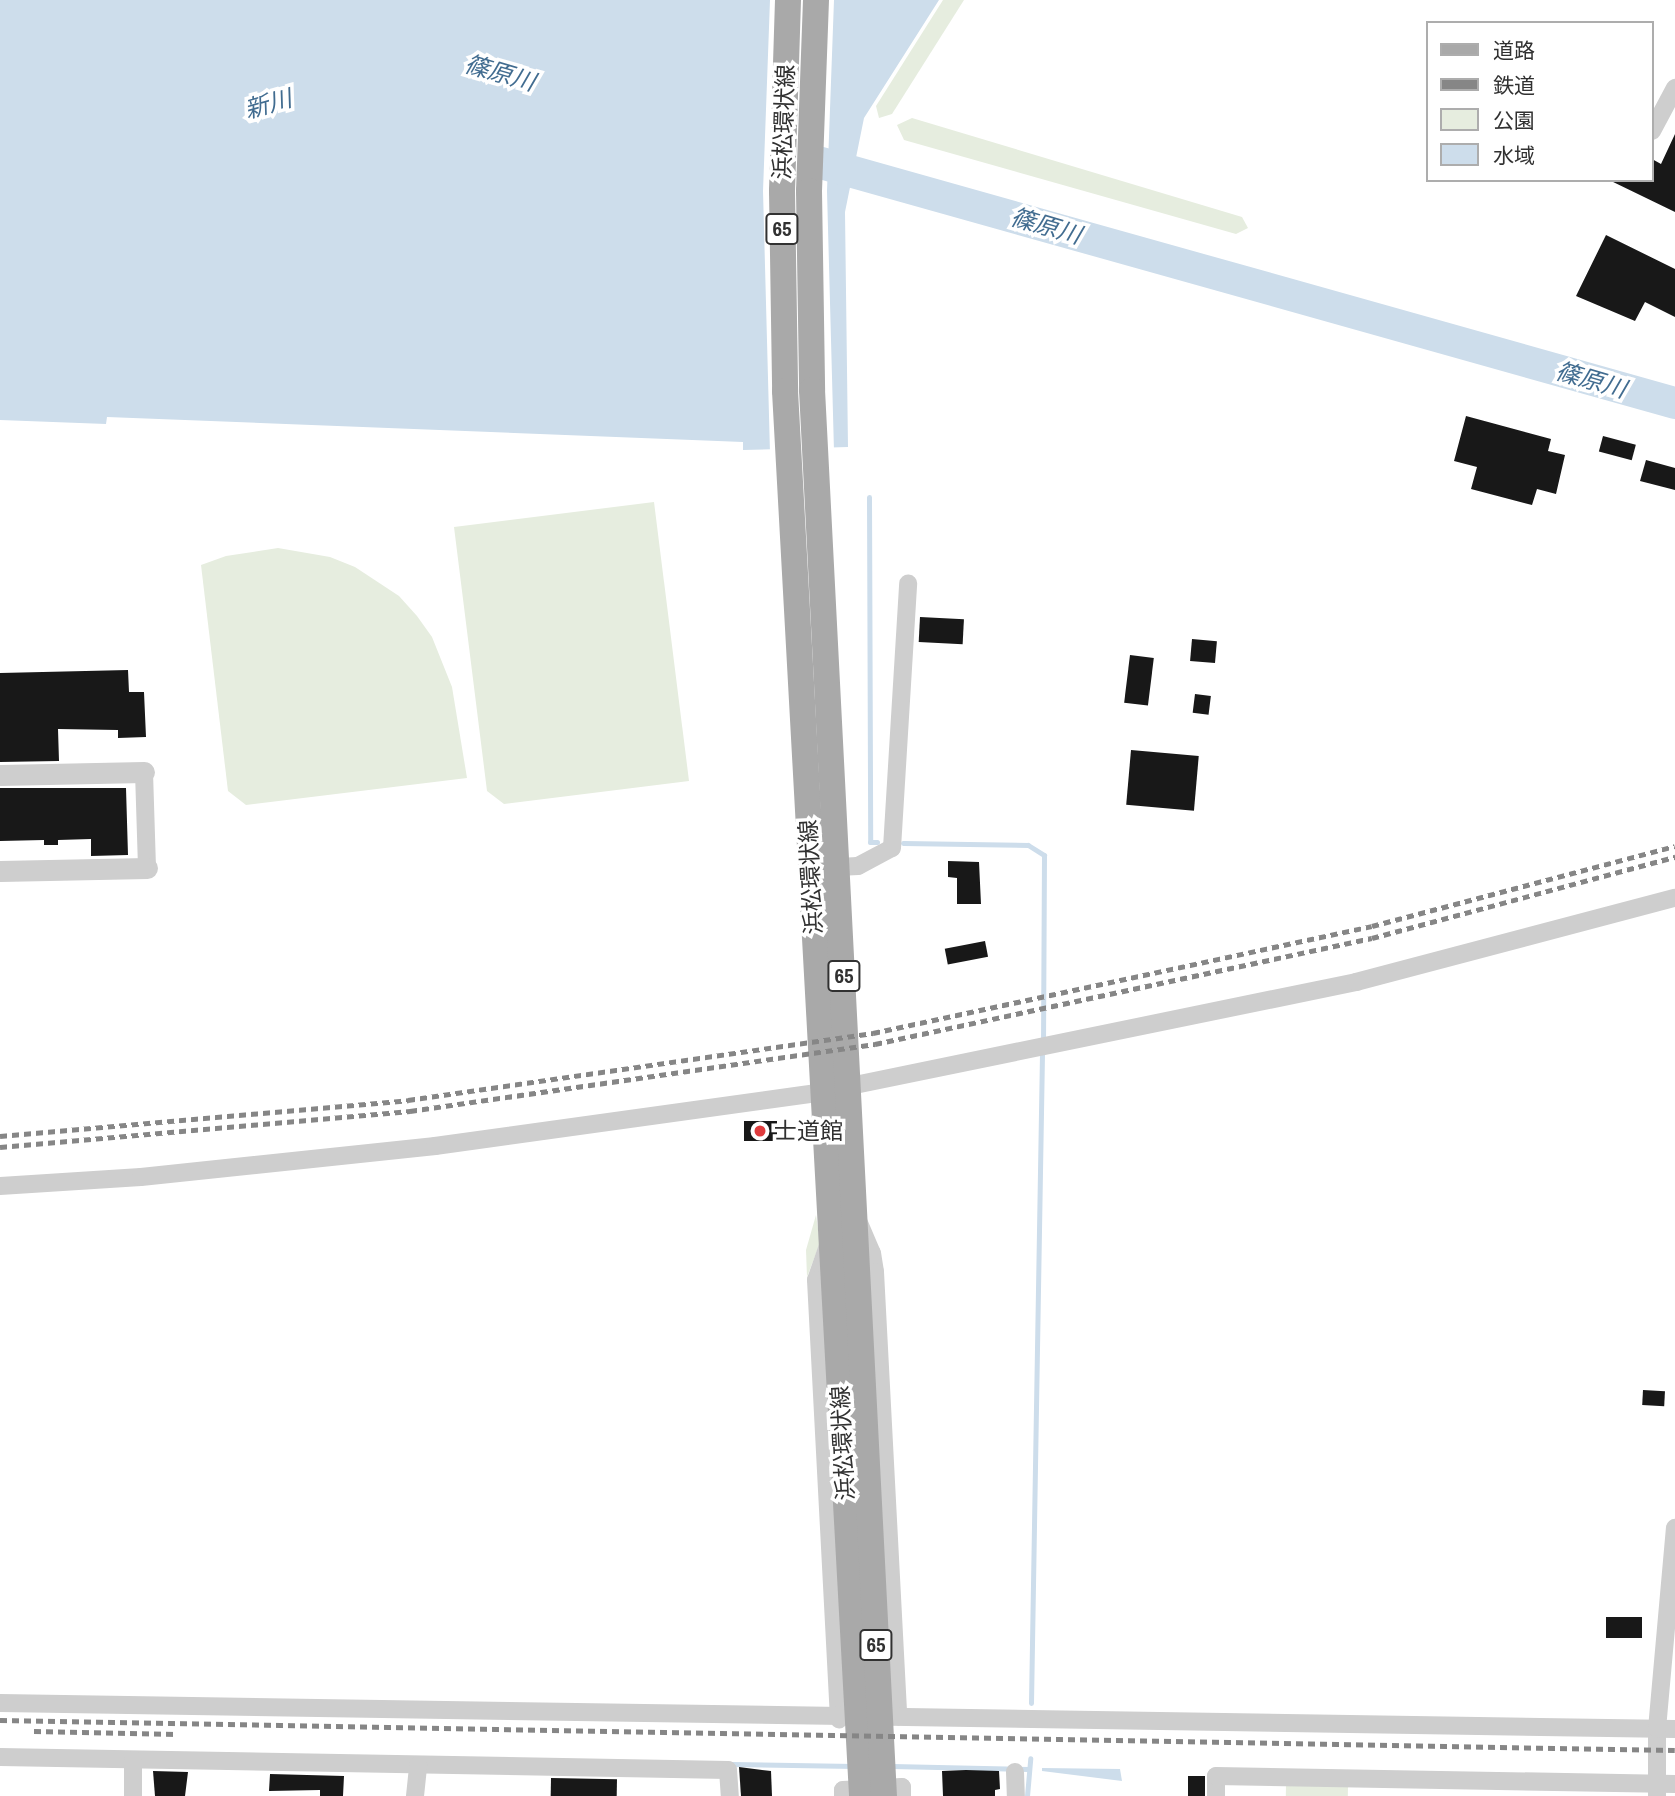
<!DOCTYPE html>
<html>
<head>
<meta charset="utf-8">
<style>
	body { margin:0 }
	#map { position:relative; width:1675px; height:1796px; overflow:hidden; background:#fff; font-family:"Archivo Narrow","Noto Sans JP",sans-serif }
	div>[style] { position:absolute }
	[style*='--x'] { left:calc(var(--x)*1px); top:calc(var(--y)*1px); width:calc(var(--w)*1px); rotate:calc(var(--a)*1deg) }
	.green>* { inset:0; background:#e6eddf; transform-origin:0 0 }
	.water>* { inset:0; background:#cdddeb }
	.pier>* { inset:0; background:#fff }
	.stream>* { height:5px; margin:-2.5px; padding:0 2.5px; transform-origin:2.5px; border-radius:2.5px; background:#cdddeb }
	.river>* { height:32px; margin:-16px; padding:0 16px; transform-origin:16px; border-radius:16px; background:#cdddeb }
	.building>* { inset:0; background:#181818; transform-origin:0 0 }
	.minor>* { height:18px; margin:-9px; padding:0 9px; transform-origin:9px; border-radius:9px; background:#cecece }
	.tertiary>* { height:21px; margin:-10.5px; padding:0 10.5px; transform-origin:10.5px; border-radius:10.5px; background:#cecece }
	.primary>* { height:26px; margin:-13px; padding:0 13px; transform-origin:13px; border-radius:13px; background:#a9a9a9 }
	.rail>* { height:5px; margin-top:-2.5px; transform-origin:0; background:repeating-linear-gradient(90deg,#868686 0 7px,transparent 0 12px) }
	.dots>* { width:19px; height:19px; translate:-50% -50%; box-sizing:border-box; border:4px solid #fff; border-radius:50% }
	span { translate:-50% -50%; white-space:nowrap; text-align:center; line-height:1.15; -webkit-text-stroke:7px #fff; paint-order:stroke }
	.shield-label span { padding:2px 5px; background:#fff; border:2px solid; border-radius:5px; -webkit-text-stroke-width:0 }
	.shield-label { font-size:21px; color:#313131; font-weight:700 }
	.street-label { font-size:23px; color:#313131 }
	.poi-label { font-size:23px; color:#313131 }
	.left { translate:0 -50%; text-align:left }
	.water-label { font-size:24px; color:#416c90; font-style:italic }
	.legend { position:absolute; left:1426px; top:21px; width:228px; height:161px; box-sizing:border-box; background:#fff; border:2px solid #adadad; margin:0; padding:9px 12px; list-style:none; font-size:21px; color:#313131 }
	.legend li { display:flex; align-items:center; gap:14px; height:35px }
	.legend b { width:35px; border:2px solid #adadad }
</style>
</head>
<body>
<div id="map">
	<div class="green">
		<div style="clip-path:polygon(943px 0,964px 0,892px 114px,879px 118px,876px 106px)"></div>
		<div style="clip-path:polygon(912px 118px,1242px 217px,1248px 228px,1236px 234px,904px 140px,897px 125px)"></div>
		<div style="clip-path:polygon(654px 502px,689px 781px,504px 804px,487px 791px,454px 527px)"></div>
		<div style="clip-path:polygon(278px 548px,330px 557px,355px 567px,399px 596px,417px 616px,432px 637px,452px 687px,467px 778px,246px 805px,228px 791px,201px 565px,226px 556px)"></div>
		<div style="clip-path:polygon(816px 1215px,820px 1243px,807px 1277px,806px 1250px)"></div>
		<div style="left:1286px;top:1785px;width:62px;height:11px;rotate:1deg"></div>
	</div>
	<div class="water">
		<div style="clip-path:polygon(0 0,939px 0,864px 118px,845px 212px,848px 447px,743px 450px,743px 442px,107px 417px,106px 424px,0 420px)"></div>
		<div style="clip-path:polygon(1042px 1768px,1120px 1769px,1122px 1781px,1042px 1771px)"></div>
	</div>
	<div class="pier">
		<div style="clip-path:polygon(770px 0,834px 0,827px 191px,834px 451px,770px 453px,763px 191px)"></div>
	</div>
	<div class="stream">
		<div style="--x:869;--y:497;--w:345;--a:89.8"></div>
		<div style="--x:870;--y:842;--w:7;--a:0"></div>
		<div style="--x:903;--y:843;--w:125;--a:0.9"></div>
		<div style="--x:1028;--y:845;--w:19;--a:32"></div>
		<div style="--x:1044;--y:855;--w:187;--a:90.3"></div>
		<div style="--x:1031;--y:1703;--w:652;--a:-89.03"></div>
		<div style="--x:731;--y:1764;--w:123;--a:0.9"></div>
		<div style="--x:892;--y:1766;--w:137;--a:1.3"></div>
		<div style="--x:1027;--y:1796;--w:38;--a:-85"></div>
	</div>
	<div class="river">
		<div style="--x:814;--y:161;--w:894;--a:15.7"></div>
	</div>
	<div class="building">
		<div style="clip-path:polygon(1675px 134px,1675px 212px,1609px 180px,1652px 180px,1652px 159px,1661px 164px)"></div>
		<div style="clip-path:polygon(1606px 235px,1675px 269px,1675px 317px,1645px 302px,1635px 321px,1576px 296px)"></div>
		<div style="clip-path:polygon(1466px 416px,1551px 439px,1548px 451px,1565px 455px,1556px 494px,1537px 489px,1532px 505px,1471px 489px,1477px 467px,1454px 461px)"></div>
		<div style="left:1603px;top:436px;width:34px;height:16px;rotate:15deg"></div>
		<div style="clip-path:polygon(1646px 460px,1675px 468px,1675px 490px,1640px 481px)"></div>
		<div style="left:920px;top:617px;width:44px;height:25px;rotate:3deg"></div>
		<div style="left:1192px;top:639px;width:25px;height:22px;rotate:5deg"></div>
		<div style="left:1130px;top:655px;width:24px;height:48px;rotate:7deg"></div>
		<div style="clip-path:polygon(128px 670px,129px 692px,144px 692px,146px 737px,118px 738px,118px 730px,58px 729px,59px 761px,0 762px,0 673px)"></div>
		<div style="left:1195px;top:694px;width:16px;height:19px;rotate:7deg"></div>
		<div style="left:1131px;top:750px;width:68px;height:55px;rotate:5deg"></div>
		<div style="clip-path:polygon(0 788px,126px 788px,128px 855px,91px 856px,91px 839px,58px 840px,58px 845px,44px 845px,44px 840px,0 841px)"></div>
		<div style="clip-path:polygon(948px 861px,979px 862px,981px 904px,957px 904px,957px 878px,948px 877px)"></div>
		<div style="left:985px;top:941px;width:16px;height:41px;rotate:79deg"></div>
		<div style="left:744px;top:1121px;width:33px;height:20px"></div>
		<div style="left:1643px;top:1390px;width:22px;height:15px;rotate:3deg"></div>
		<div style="left:1606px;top:1617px;width:36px;height:21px"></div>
		<div style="clip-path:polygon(739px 1767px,771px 1771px,772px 1796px,741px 1796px)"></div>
		<div style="clip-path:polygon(966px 1770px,999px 1771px,1000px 1789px,995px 1790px,995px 1796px,943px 1796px,942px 1771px)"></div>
		<div style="clip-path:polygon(153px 1771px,188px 1772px,185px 1796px,155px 1796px)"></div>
		<div style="clip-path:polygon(270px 1774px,344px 1776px,343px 1796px,320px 1796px,320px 1790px,269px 1791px)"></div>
		<div style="left:1188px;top:1776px;width:17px;height:20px"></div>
		<div style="left:551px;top:1778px;width:66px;height:18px;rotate:1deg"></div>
	</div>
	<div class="minor">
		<div style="--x:1652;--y:131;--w:49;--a:-61.9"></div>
		<div style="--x:144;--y:772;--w:96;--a:88.2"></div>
		<div style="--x:838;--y:867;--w:20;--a:-3"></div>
		<div style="--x:858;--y:866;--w:38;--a:-28"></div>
		<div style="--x:892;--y:848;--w:265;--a:-86.5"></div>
		<div style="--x:850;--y:1086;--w:517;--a:-11.61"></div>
		<div style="--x:1356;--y:982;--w:330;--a:-14.8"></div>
		<div style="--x:0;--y:1186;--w:141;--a:-3.7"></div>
		<div style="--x:141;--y:1177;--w:296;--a:-6"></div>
		<div style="--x:435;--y:1146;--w:391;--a:-7.9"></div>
		<div style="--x:859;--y:1223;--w:33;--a:67"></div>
		<div style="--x:872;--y:1253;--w:19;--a:81"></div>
		<div style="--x:875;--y:1272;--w:445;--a:87"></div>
		<div style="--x:830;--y:1240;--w:42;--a:109.3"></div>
		<div style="--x:816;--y:1280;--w:440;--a:87"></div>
		<div style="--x:0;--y:1703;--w:1675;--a:0.89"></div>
		<div style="--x:0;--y:1757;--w:728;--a:1.02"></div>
		<div style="--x:728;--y:1770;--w:26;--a:86"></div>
		<div style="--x:1015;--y:1772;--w:24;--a:88"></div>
		<div style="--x:133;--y:1796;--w:36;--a:-90"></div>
		<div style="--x:415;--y:1796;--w:31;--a:-84"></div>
		<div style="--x:843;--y:1796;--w:6;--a:-90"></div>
		<div style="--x:843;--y:1790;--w:59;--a:-2.9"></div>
		<div style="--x:902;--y:1787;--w:9;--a:90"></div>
		<div style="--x:1216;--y:1796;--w:20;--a:-90"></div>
		<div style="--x:1216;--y:1776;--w:459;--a:1"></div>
		<div style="--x:1657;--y:1796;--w:67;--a:-90"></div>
		<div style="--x:1657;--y:1729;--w:202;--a:-84.9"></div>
	</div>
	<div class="tertiary">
		<div style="--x:0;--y:775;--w:144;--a:-1.2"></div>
		<div style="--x:0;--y:871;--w:147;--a:-1.2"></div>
	</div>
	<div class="primary">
		<div style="--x:788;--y:0;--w:191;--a:91.8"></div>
		<div style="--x:782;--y:191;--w:200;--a:89.1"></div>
		<div style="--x:785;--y:391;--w:1407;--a:86.86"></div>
		<div style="--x:816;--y:0;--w:191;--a:92.1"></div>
		<div style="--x:809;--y:191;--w:199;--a:89.1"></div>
		<div style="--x:812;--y:390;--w:1408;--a:87.07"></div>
	</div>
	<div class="rail">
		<div style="--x:0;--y:1136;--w:410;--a:-5"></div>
		<div style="--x:408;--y:1100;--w:470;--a:-8.2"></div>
		<div style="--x:873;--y:1033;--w:510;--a:-12.1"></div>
		<div style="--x:1372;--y:926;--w:313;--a:-14.8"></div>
		<div style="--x:0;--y:1147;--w:412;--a:-5"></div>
		<div style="--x:410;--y:1111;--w:470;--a:-8.2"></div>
		<div style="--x:875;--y:1044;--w:508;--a:-12.04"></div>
		<div style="--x:1372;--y:938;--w:314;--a:-15"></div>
		<div style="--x:0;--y:1720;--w:1675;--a:1.03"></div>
		<div style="--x:34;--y:1731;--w:143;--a:1.2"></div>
	</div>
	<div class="dots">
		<div style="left:760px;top:1131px;background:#df3b3d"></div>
	</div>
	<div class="shield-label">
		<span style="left:782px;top:229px">65</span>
		<span style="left:844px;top:976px">65</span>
		<span style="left:876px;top:1645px">65</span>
	</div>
	<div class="street-label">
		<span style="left:784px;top:122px;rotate:-88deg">浜松環状線</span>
		<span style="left:811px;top:877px;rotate:-93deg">浜松環状線</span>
		<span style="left:843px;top:1443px;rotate:-93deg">浜松環状線</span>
	</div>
	<div class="poi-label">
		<span class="left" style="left:774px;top:1131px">士道館</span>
	</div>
	<div class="water-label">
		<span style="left:500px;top:73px;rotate:16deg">篠原川</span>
		<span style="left:268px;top:104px;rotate:-16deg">新川</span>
		<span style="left:1046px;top:226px;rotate:16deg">篠原川</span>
		<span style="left:1591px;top:380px;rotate:16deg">篠原川</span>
	</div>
	<ul class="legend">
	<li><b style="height:9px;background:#a9a9a9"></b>道路</li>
	<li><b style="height:9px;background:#868686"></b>鉄道</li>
	<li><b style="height:19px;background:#e6eddf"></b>公園</li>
	<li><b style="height:19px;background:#cdddeb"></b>水域</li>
	</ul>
</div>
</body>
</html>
